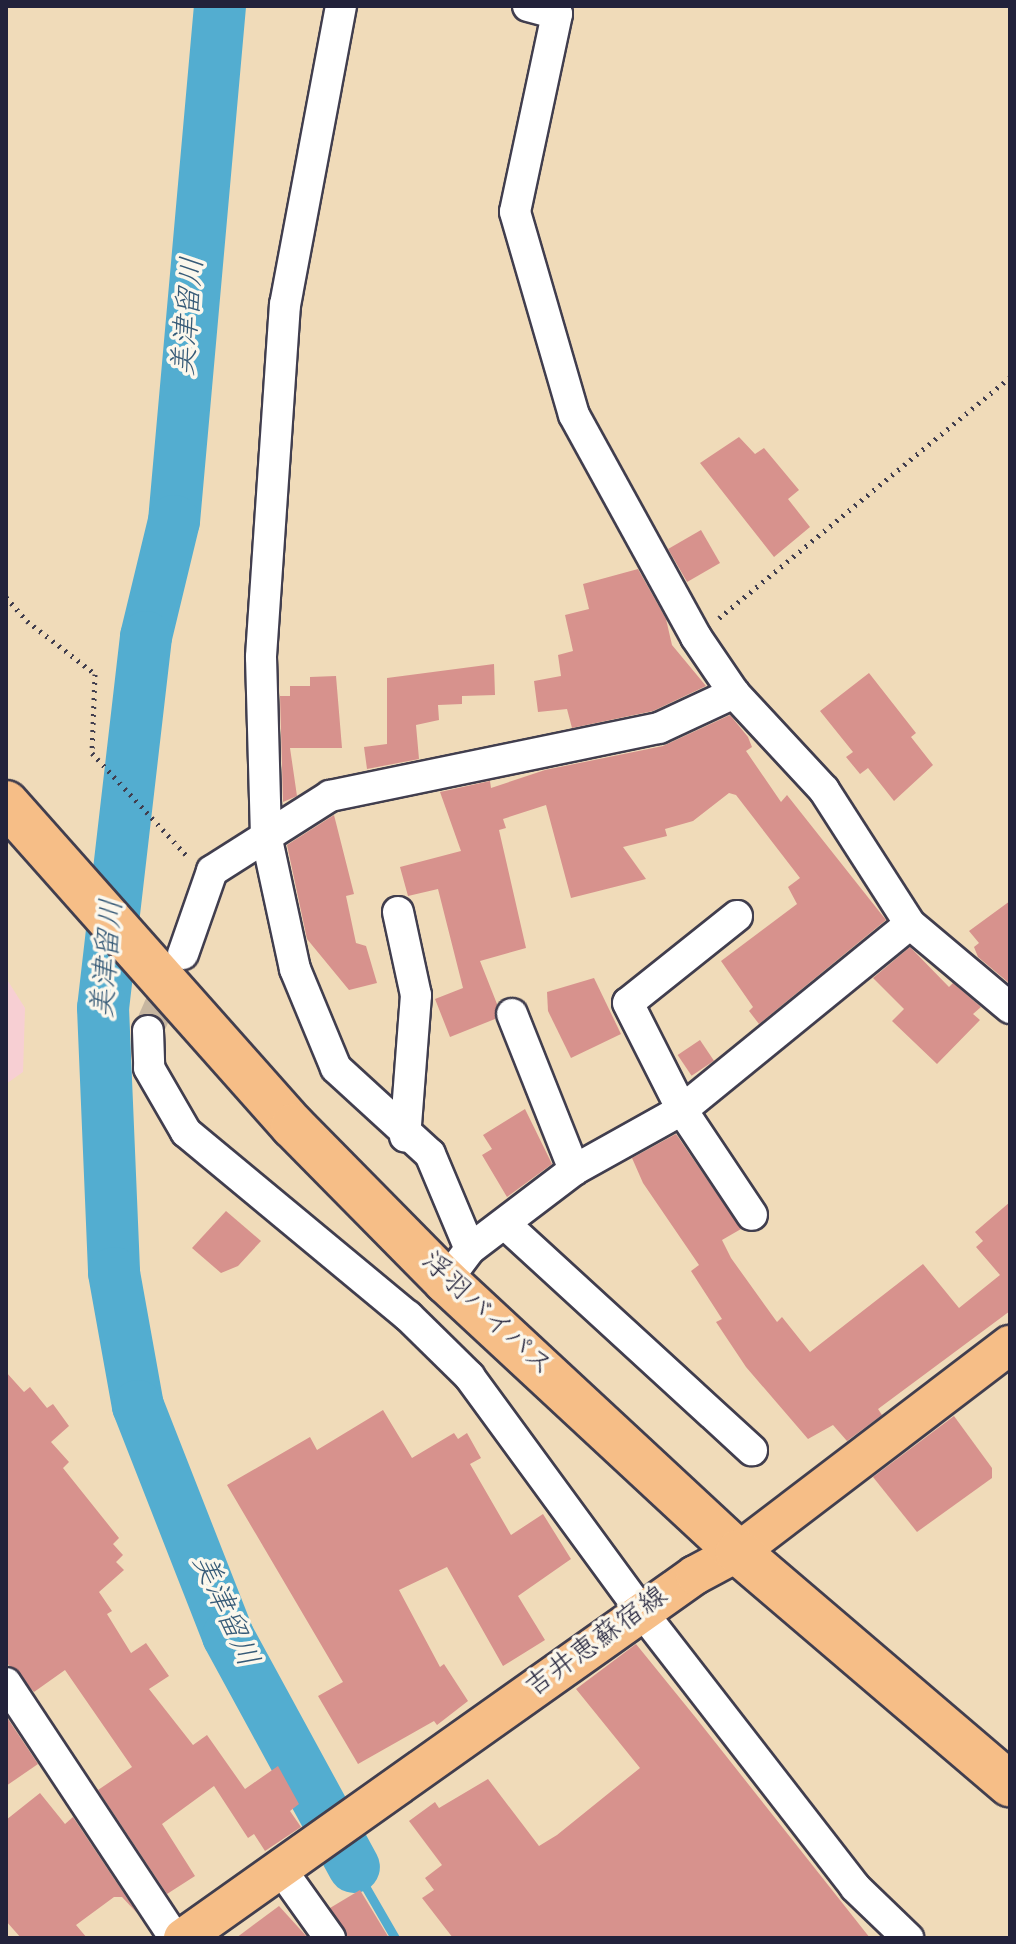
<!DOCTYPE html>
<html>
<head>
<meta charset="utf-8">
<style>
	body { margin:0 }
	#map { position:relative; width:1016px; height:1944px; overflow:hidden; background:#f0dbb9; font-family:Dekko,"Klee One",sans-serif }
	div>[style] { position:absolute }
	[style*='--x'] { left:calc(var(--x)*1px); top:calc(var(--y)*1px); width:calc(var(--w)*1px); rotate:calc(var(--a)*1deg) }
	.built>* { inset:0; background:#f7cfd3 }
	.stream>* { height:9px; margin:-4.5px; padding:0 4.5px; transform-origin:4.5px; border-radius:4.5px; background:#53add0 }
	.river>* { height:52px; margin:-26px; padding:0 26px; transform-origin:26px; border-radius:26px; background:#53add0 }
	.building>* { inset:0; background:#d7928d; transform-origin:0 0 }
	.minor-tunnel>* { height:30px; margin-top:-15px; transform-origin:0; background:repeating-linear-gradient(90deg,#c7b6a0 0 30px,transparent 0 45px) }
	.path>* { height:5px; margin-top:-2.5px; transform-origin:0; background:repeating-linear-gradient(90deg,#413e4e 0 2px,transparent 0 8px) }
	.roads { filter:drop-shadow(2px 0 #413e4e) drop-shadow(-2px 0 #413e4e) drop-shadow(0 2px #413e4e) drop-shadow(0 -2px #413e4e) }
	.minor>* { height:30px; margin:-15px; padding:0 15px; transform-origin:15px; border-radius:15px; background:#fff }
	.major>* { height:38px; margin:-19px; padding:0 19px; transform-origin:19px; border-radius:19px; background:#f6be87 }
	.highway>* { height:44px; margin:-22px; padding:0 22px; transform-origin:22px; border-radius:22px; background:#f6be87 }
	span { translate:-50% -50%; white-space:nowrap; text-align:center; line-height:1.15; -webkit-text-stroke:7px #fbf7ec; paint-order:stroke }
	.street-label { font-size:28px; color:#22223b }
	.water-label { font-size:30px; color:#365a77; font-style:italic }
	.frame { position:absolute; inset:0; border:8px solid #22223b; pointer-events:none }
</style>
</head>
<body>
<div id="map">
	<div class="built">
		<div style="clip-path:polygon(6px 978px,25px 1008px,23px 1072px,6px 1084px)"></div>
	</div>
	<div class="stream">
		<div style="--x:354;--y:1867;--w:82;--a:60"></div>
	</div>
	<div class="river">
		<div style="--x:220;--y:6;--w:517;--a:95.1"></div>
		<div style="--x:174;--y:521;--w:119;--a:103.6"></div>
		<div style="--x:146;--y:637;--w:373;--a:96.6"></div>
		<div style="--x:103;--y:1008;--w:265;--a:87.6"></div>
		<div style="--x:114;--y:1273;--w:135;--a:79.8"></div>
		<div style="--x:138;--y:1406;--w:247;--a:68.6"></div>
		<div style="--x:228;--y:1636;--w:263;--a:61.4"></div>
	</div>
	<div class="building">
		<div style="clip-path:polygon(739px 437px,755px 454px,764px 448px,799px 490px,788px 499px,810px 527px,774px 557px,700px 463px)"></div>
		<div style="left:701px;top:530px;width:38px;height:38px;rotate:60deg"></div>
		<div style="clip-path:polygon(638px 569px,666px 619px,672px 645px,706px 686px,653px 711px,572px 728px,567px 709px,538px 712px,534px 681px,561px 676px,558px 655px,573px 651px,565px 615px,589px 609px,583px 584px)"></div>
		<div style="clip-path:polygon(494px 664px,495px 695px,462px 696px,462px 704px,438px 705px,439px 720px,416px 725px,419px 759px,367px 769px,364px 747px,387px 744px,387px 678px)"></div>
		<div style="clip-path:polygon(869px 673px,916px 733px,911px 737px,933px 765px,894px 801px,868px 768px,860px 774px,846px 757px,853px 752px,820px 711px)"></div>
		<div style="clip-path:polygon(336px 676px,342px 748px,290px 748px,297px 796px,283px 802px,280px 696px,290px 696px,290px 686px,310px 686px,310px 677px)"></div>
		<div style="clip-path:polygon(730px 715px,748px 737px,752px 747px,746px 751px,781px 802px,787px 795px,886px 920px,759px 1024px,749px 1011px,753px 1007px,721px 961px,797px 904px,788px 887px,800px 878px,736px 795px,729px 793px,693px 821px,665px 829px,667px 836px,623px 847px,646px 879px,571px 898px,546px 805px,503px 819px,506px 828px,499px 830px,526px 948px,480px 961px,497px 1004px,495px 1019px,450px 1037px,435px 999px,463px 988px,438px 889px,408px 896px,400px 867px,461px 851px,440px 792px,490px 781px,491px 788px,545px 770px,663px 746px)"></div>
		<div style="clip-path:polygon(334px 815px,354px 894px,346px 896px,356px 943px,366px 946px,377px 983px,349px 990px,307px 939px,287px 845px)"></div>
		<div style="clip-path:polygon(1010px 901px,1010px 982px,1009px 983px,978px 957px,974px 947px,979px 943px,969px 931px)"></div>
		<div style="clip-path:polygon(910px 947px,949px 987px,953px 983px,981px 1007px,973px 1014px,980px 1020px,937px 1064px,892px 1021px,904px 1009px,873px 978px)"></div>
		<div style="clip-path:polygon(594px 978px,621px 1034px,571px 1058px,548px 1011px,547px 992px)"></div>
		<div style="left:700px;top:1040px;width:25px;height:27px;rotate:56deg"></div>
		<div style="clip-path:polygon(525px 1109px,552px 1164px,507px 1197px,482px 1155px,492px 1149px,483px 1135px)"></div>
		<div style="clip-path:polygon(676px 1134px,741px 1229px,722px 1240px,731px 1258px,777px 1322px,782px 1317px,810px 1352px,923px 1264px,959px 1308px,1000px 1275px,976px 1247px,983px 1241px,975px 1232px,1010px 1202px,1010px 1311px,878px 1409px,882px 1415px,847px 1441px,833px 1425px,808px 1439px,746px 1367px,716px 1322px,722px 1319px,691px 1271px,699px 1265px,643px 1183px,632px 1158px)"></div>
		<div style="clip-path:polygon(226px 1211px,261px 1241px,238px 1266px,221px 1273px,192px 1248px)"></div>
		<div style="clip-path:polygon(6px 1372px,24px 1392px,30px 1387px,47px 1408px,53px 1404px,69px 1426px,51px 1442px,69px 1462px,63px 1468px,119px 1538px,113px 1544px,123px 1555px,116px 1562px,124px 1570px,99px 1592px,112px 1611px,107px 1614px,131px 1653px,146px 1643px,169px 1676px,149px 1689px,193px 1745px,207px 1735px,245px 1789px,278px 1766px,299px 1804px,290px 1811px,301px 1827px,265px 1851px,254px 1834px,248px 1838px,214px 1786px,162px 1824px,195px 1876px,167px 1894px,98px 1790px,132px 1767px,65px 1670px,34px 1692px,6px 1662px)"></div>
		<div style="clip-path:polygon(383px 1410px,412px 1458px,454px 1433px,458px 1439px,467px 1433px,481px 1458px,470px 1464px,511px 1535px,543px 1514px,571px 1559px,518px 1596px,545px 1640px,503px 1666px,447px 1567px,399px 1590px,440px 1667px,444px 1664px,468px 1701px,437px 1725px,434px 1721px,358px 1764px,318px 1696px,343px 1682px,227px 1485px,310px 1437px,317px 1450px)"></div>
		<div style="clip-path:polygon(954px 1416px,992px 1468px,992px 1478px,917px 1532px,873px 1477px)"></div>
		<div style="clip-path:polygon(636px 1644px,696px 1718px,870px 1938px,453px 1938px,422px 1898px,434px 1890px,425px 1878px,442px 1865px,409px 1821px,435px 1802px,439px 1808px,488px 1779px,539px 1846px,557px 1835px,640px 1768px,576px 1689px)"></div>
		<div style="clip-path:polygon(6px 1716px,38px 1764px,6px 1786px)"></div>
		<div style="clip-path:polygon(40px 1793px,65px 1824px,73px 1817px,137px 1913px,122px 1897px,114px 1897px,76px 1925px,87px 1938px,21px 1938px,6px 1921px,6px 1820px)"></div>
		<div style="clip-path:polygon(360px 1890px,389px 1938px,348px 1938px,330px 1908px)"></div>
		<div style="clip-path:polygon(279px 1906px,308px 1938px,236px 1938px)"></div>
	</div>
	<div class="minor-tunnel">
		<div style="--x:148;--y:1031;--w:67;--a:-66.1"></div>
	</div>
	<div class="path">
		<div style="--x:6;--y:597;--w:32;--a:49"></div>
		<div style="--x:27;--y:621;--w:86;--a:37.9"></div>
		<div style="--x:95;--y:674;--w:79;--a:92.2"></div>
		<div style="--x:92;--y:753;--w:142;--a:47.3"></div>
		<div style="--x:719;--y:618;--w:378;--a:-39.6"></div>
	</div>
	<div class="roads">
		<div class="minor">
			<div style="--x:341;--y:6;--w:303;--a:100.6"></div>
			<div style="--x:285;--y:304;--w:354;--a:93.9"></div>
			<div style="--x:261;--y:657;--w:178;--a:88.4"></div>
			<div style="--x:266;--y:835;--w:137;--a:77.8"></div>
			<div style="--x:295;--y:969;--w:107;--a:67.5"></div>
			<div style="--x:336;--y:1068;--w:127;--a:42.5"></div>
			<div style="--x:430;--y:1154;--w:103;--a:67.2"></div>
			<div style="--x:470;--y:1249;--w:40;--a:127"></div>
			<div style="--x:528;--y:6;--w:30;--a:15"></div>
			<div style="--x:557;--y:14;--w:202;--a:102"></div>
			<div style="--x:515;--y:212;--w:211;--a:73.8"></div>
			<div style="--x:574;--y:415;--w:253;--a:61.2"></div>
			<div style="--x:696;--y:637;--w:68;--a:55.8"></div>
			<div style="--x:734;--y:693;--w:132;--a:47.1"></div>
			<div style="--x:824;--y:790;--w:159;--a:57.3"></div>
			<div style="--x:910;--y:924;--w:131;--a:40"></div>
			<div style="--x:398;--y:912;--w:85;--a:77.8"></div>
			<div style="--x:416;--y:995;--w:142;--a:94.4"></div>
			<div style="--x:737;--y:916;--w:139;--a:141.4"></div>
			<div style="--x:628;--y:1003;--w:120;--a:63.2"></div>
			<div style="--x:682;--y:1110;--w:126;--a:56.3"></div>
			<div style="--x:183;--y:954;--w:88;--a:-70.7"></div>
			<div style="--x:212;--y:871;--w:140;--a:-32.4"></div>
			<div style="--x:330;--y:796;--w:336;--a:-11.7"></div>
			<div style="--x:659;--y:728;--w:83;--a:-25"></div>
			<div style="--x:512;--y:1014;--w:168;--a:68.3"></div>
			<div style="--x:148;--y:1031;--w:37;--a:88"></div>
			<div style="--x:149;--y:1068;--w:74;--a:60"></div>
			<div style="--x:186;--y:1132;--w:288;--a:39.7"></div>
			<div style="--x:408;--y:1316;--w:86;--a:44.5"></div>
			<div style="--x:469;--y:1376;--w:293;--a:53.8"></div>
			<div style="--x:642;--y:1612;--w:348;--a:52.2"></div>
			<div style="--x:855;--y:1887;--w:74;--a:43.9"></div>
			<div style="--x:505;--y:1224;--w:335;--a:42.5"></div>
			<div style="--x:470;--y:1249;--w:131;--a:-37.2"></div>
			<div style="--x:574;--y:1170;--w:124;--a:-29.1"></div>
			<div style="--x:682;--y:1110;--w:294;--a:-39.2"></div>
			<div style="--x:6;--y:1683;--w:306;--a:56.5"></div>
			<div style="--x:280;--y:1868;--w:86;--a:54.5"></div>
		</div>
		<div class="major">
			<div style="--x:183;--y:1938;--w:628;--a:-35.34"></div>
			<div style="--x:695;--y:1575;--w:49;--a:-28.1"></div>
			<div style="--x:738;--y:1552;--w:342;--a:-37.3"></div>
		</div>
		<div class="highway">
			<div style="--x:6;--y:803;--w:432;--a:48.4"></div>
			<div style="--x:293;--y:1126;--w:218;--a:45.4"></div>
			<div style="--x:446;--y:1281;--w:398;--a:42.9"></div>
			<div style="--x:738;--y:1552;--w:358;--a:40.5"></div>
		</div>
	</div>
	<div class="street-label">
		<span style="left:485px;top:1316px;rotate:43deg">浮羽バイパス</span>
		<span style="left:598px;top:1644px;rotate:-36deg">吉井恵蘇宿線</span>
	</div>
	<div class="water-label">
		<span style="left:192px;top:317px;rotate:-85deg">美津留川</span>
		<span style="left:111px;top:959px;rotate:-85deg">美津留川</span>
		<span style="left:222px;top:1612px;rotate:66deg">美津留川</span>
	</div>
	<div class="frame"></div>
</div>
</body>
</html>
